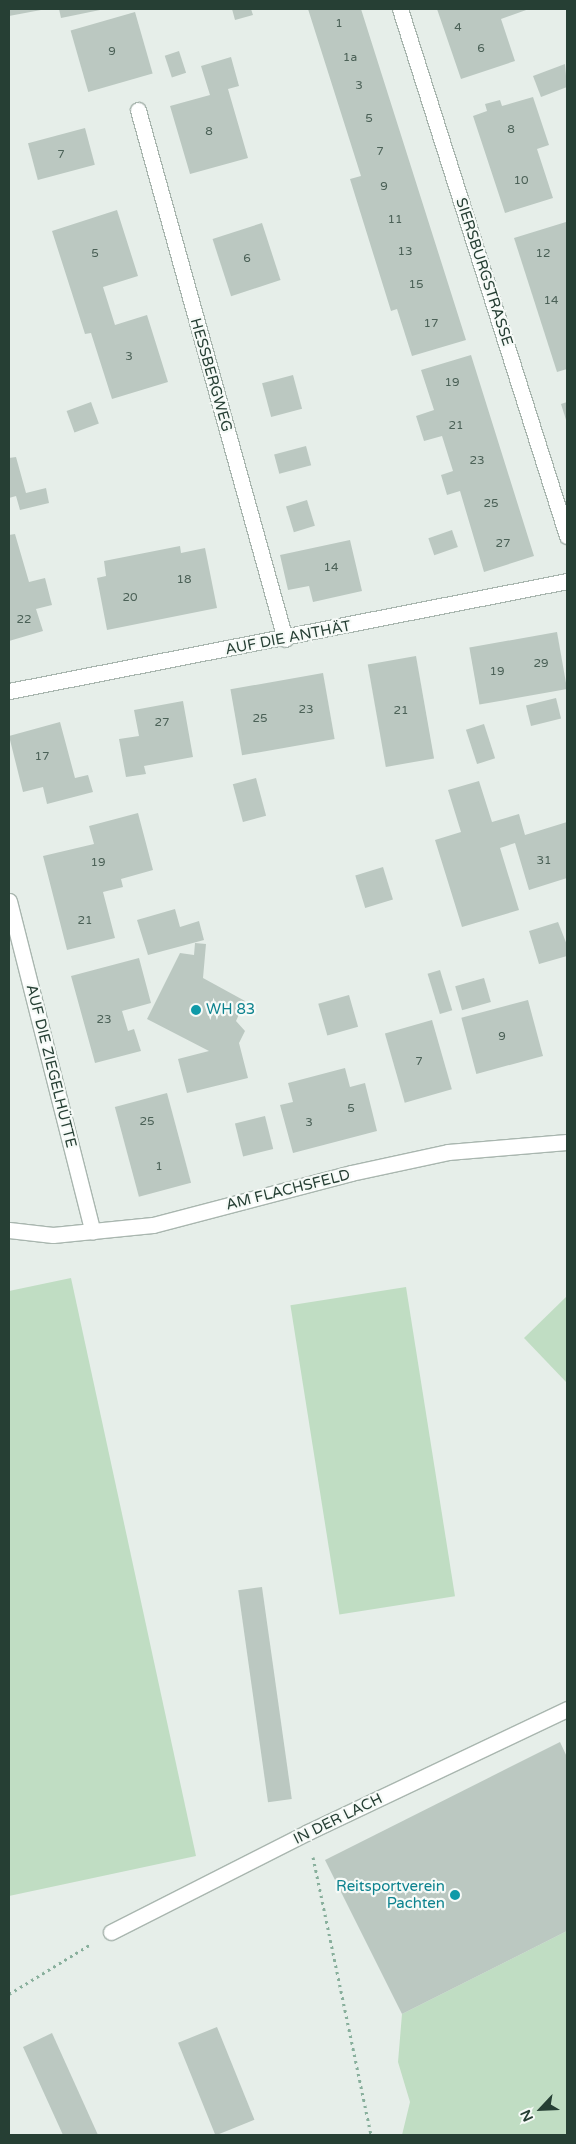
<!DOCTYPE html>
<html>
<head>
<meta charset="utf-8">
<style>
	body { margin:0 }
	#map { position:relative; width:576px; height:2144px; overflow:hidden; background:#e6eee9; font-family:"Varela Round",sans-serif }
	div>[style] { position:absolute }
	[style*='--x'] { left:calc(var(--x)*1px); top:calc(var(--y)*1px); width:calc(var(--w)*1px); rotate:calc(var(--a)*1deg) }
	.green>* { inset:0; background:#c0ddc3; transform-origin:0 0 }
	.building>* { inset:0; background:#bbc8c1; transform-origin:0 0 }
	.path>* { height:3px; margin-top:-1.5px; transform-origin:0; background:repeating-linear-gradient(90deg,#88af9c 0 2.5px,transparent 0 6.5px) }
	.roads { filter:drop-shadow(1px 0 #a9b6af) drop-shadow(-1px 0 #a9b6af) drop-shadow(0 1px #a9b6af) drop-shadow(0 -1px #a9b6af) }
	.lane>* { height:15px; margin:-7.5px; padding:0 7.5px; transform-origin:7.5px; border-radius:7.5px; background:#fff }
	.street>* { height:15px; margin:-7.5px; padding:0 7.5px; transform-origin:7.5px; border-radius:7.5px; background:#fff }
	.dots>* { width:14px; height:14px; translate:-50% -50%; box-sizing:border-box; border:2px solid #f6faf7; border-radius:50% }
	span { translate:-50% -50%; white-space:nowrap; text-align:center; line-height:1.15; -webkit-text-stroke:4.5px #f6faf7; paint-order:stroke }
	.number-label { font-size:12px; color:#4b6157 }
	.number-label span { -webkit-text-stroke-width:0 }
	.street-label { font-size:15px; color:#263f34 }
	.culture-label { font-size:15px; color:#0d838f }
	.left { translate:0 -50%; text-align:left }
	.right { translate:-100% -50%; text-align:right }
	.frame { position:absolute; inset:0; border:10px solid #263f34; pointer-events:none }
	.north { position:absolute; left:516px; top:2084px; width:50px; height:50px; -webkit-text-stroke:4px #f6faf7; paint-order:stroke; rotate:245deg; font-size:14px; font-weight:700; line-height:20px; text-align:center; color:#263f34 }
	.north::after { content:''; display:block; margin:auto; width:18px; height:22px; background:#263f34; clip-path:polygon(50% 0,100% 100%,50% 72%,0 100%) }
</style>
</head>
<body>
<div id="map">
	<div class="green">
		<div style="clip-path:polygon(71px 1278px,196px 1856px,9px 1896px,9px 1291px)"></div>
		<div style="left:406px;top:1287px;width:313px;height:117px;rotate:81deg"></div>
		<div style="clip-path:polygon(567px 1296px,567px 1383px,524px 1338px)"></div>
		<div style="clip-path:polygon(567px 1931px,567px 2135px,402px 2135px,410px 2102px,398px 2062px,402px 2014px)"></div>
	</div>
	<div class="building">
		<div style="clip-path:polygon(9px 9px,40px 9px,41px 10px,9px 16px)"></div>
		<div style="clip-path:polygon(59px 9px,100px 9px,100px 10px,61px 18px)"></div>
		<div style="clip-path:polygon(232px 9px,251px 9px,253px 15px,235px 20px)"></div>
		<div style="clip-path:polygon(308px 9px,361px 9px,466px 340px,412px 356px,397px 309px,391px 311px,350px 179px,361px 176px)"></div>
		<div style="clip-path:polygon(437px 9px,529px 9px,501px 19px,515px 61px,461px 79px)"></div>
		<div style="left:135px;top:12px;width:64px;height:67px;rotate:74deg"></div>
		<div style="left:179px;top:51px;width:23px;height:15px;rotate:72deg"></div>
		<div style="clip-path:polygon(231px 57px,239px 86px,228px 89px,248px 158px,190px 174px,170px 106px,210px 95px,201px 66px)"></div>
		<div style="clip-path:polygon(565px 64px,567px 87px,541px 97px,533px 76px)"></div>
		<div style="clip-path:polygon(533px 97px,549px 145px,537px 149px,553px 198px,505px 213px,473px 116px,487px 111px,485px 104px,500px 100px,502px 106px)"></div>
		<div style="left:85px;top:128px;width:38px;height:59px;rotate:75deg"></div>
		<div style="clip-path:polygon(117px 210px,138px 276px,103px 287px,115px 325px,147px 315px,168px 382px,112px 399px,91px 333px,85px 334px,52px 231px)"></div>
		<div style="clip-path:polygon(566px 222px,567px 369px,557px 372px,514px 238px)"></div>
		<div style="left:262px;top:223px;width:60px;height:52px;rotate:72deg"></div>
		<div style="clip-path:polygon(471px 355px,534px 556px,484px 572px,460px 491px,447px 495px,441px 475px,453px 471px,442px 436px,424px 441px,416px 416px,434px 410px,421px 370px)"></div>
		<div style="left:293px;top:375px;width:35px;height:32px;rotate:75deg"></div>
		<div style="left:91px;top:402px;width:23px;height:26px;rotate:70deg"></div>
		<div style="clip-path:polygon(567px 402px,567px 423px,561px 404px)"></div>
		<div style="left:306px;top:446px;width:20px;height:33px;rotate:75deg"></div>
		<div style="clip-path:polygon(16px 457px,26px 493px,46px 488px,49px 503px,20px 510px,16px 496px,9px 498px,9px 458px)"></div>
		<div style="left:307px;top:500px;width:27px;height:22px;rotate:73deg"></div>
		<div style="left:452px;top:530px;width:18px;height:25px;rotate:71deg"></div>
		<div style="clip-path:polygon(15px 534px,29px 582px,45px 578px,52px 605px,36px 609px,43px 631px,9px 641px,9px 535px)"></div>
		<div style="clip-path:polygon(350px 540px,362px 591px,313px 602px,309px 586px,288px 590px,280px 555px)"></div>
		<div style="clip-path:polygon(180px 546px,181px 553px,205px 548px,217px 608px,107px 630px,97px 578px,106px 576px,104px 561px)"></div>
		<div style="left:557px;top:632px;width:58px;height:89px;rotate:80deg"></div>
		<div style="left:416px;top:656px;width:104px;height:49px;rotate:80deg"></div>
		<div style="left:323px;top:673px;width:67px;height:94px;rotate:80deg"></div>
		<div style="left:556px;top:698px;width:21px;height:31px;rotate:76deg"></div>
		<div style="clip-path:polygon(183px 701px,193px 757px,144px 766px,146px 774px,126px 777px,119px 739px,139px 736px,134px 710px)"></div>
		<div style="clip-path:polygon(60px 722px,75px 778px,88px 775px,93px 792px,47px 804px,43px 787px,23px 792px,9px 736px)"></div>
		<div style="left:484px;top:724px;width:36px;height:19px;rotate:72deg"></div>
		<div style="left:256px;top:778px;width:39px;height:24px;rotate:75deg"></div>
		<div style="clip-path:polygon(479px 781px,492px 822px,519px 814px,525px 835px,567px 822px,567px 878px,529px 890px,515px 843px,500px 848px,519px 910px,462px 927px,435px 840px,461px 832px,448px 790px)"></div>
		<div style="clip-path:polygon(138px 813px,153px 870px,121px 879px,123px 887px,103px 892px,115px 938px,67px 950px,43px 856px,94px 844px,89px 826px)"></div>
		<div style="left:383px;top:867px;width:34px;height:29px;rotate:73deg"></div>
		<div style="clip-path:polygon(175px 909px,180px 927px,199px 921px,204px 940px,148px 955px,137px 920px)"></div>
		<div style="clip-path:polygon(558px 922px,567px 945px,567px 956px,539px 964px,529px 931px)"></div>
		<div style="clip-path:polygon(195px 943px,206px 944px,203px 978px,245px 1001px,236px 1021px,245px 1031px,239px 1043px,248px 1078px,187px 1093px,178px 1059px,209px 1051px,147px 1019px,180px 953px,194px 955px)"></div>
		<div style="clip-path:polygon(139px 958px,151px 1003px,122px 1011px,128px 1031px,134px 1029px,141px 1051px,95px 1063px,71px 976px)"></div>
		<div style="left:440px;top:970px;width:42px;height:13px;rotate:73deg"></div>
		<div style="left:484px;top:978px;width:25px;height:30px;rotate:74deg"></div>
		<div style="left:349px;top:995px;width:33px;height:32px;rotate:74deg"></div>
		<div style="left:528px;top:1000px;width:58px;height:69px;rotate:75deg"></div>
		<div style="left:432px;top:1020px;width:72px;height:49px;rotate:74deg"></div>
		<div style="clip-path:polygon(345px 1068px,350px 1087px,365px 1083px,377px 1131px,293px 1153px,280px 1105px,293px 1102px,288px 1083px)"></div>
		<div style="left:167px;top:1093px;width:93px;height:54px;rotate:75deg"></div>
		<div style="left:265px;top:1116px;width:34px;height:31px;rotate:76deg"></div>
		<div style="left:262px;top:1587px;width:214px;height:24px;rotate:82deg"></div>
		<div style="clip-path:polygon(560px 1742px,567px 1757px,567px 1931px,402px 2014px,325px 1860px)"></div>
		<div style="left:217px;top:2027px;width:100px;height:42px;rotate:68deg"></div>
		<div style="clip-path:polygon(52px 2033px,98px 2135px,63px 2135px,23px 2047px)"></div>
	</div>
	<div class="path">
		<div style="--x:313;--y:1857;--w:284;--a:78.2"></div>
		<div style="--x:9;--y:1994;--w:96;--a:-31.4"></div>
	</div>
	<div class="roads">
		<div class="lane">
			<div style="--x:111;--y:1932;--w:221;--a:-26.9"></div>
			<div style="--x:308;--y:1832;--w:287;--a:-25.4"></div>
		</div>
		<div class="street">
			<div style="--x:400;--y:9;--w:553;--a:72.42"></div>
			<div style="--x:138;--y:110;--w:549;--a:74.47"></div>
			<div style="--x:9;--y:691;--w:569;--a:-11.15"></div>
			<div style="--x:9;--y:901;--w:341;--a:75.8"></div>
			<div style="--x:9;--y:1230;--w:44;--a:6.5"></div>
			<div style="--x:53;--y:1235;--w:100;--a:-5.7"></div>
			<div style="--x:153;--y:1225;--w:205;--a:-14.7"></div>
			<div style="--x:351;--y:1173;--w:99;--a:-12.2"></div>
			<div style="--x:448;--y:1152;--w:119;--a:-4.8"></div>
		</div>
	</div>
	<div class="dots">
		<div style="left:196px;top:1010px;background:#0f9aa8"></div>
		<div style="left:455px;top:1895px;background:#0f9aa8"></div>
	</div>
	<div class="number-label">
		<span style="left:339px;top:24px">1</span>
		<span style="left:458px;top:28px">4</span>
		<span style="left:481px;top:49px">6</span>
		<span style="left:112px;top:52px">9</span>
		<span style="left:350px;top:58px">1a</span>
		<span style="left:359px;top:86px">3</span>
		<span style="left:369px;top:119px">5</span>
		<span style="left:511px;top:130px">8</span>
		<span style="left:209px;top:132px">8</span>
		<span style="left:380px;top:152px">7</span>
		<span style="left:61px;top:155px">7</span>
		<span style="left:521px;top:181px">10</span>
		<span style="left:384px;top:187px">9</span>
		<span style="left:395px;top:220px">11</span>
		<span style="left:405px;top:252px">13</span>
		<span style="left:95px;top:254px">5</span>
		<span style="left:543px;top:254px">12</span>
		<span style="left:247px;top:259px">6</span>
		<span style="left:416px;top:285px">15</span>
		<span style="left:551px;top:301px">14</span>
		<span style="left:431px;top:324px">17</span>
		<span style="left:129px;top:357px">3</span>
		<span style="left:452px;top:383px">19</span>
		<span style="left:456px;top:426px">21</span>
		<span style="left:477px;top:461px">23</span>
		<span style="left:491px;top:504px">25</span>
		<span style="left:503px;top:544px">27</span>
		<span style="left:331px;top:568px">14</span>
		<span style="left:184px;top:580px">18</span>
		<span style="left:130px;top:598px">20</span>
		<span style="left:24px;top:620px">22</span>
		<span style="left:541px;top:664px">29</span>
		<span style="left:497px;top:672px">19</span>
		<span style="left:306px;top:710px">23</span>
		<span style="left:401px;top:711px">21</span>
		<span style="left:260px;top:719px">25</span>
		<span style="left:162px;top:723px">27</span>
		<span style="left:42px;top:757px">17</span>
		<span style="left:544px;top:861px">31</span>
		<span style="left:98px;top:863px">19</span>
		<span style="left:85px;top:921px">21</span>
		<span style="left:104px;top:1020px">23</span>
		<span style="left:502px;top:1037px">9</span>
		<span style="left:419px;top:1062px">7</span>
		<span style="left:351px;top:1109px">5</span>
		<span style="left:147px;top:1122px">25</span>
		<span style="left:309px;top:1123px">3</span>
		<span style="left:159px;top:1167px">1</span>
	</div>
	<div class="street-label">
		<span style="left:484px;top:272px;rotate:72deg">SIERSBURGSTRASSE</span>
		<span style="left:211px;top:375px;rotate:74deg">HESSBERGWEG</span>
		<span style="left:288px;top:638px;rotate:-11deg">AUF DIE ANTHÄT</span>
		<span style="left:51px;top:1066px;rotate:76deg">AUF DIE ZIEGELHÜTTE</span>
		<span style="left:288px;top:1190px;rotate:-14deg">AM FLACHSFELD</span>
		<span style="left:338px;top:1819px;rotate:-26deg">IN DER LACH</span>
	</div>
	<div class="culture-label">
		<span class="left" style="left:206px;top:1010px">WH 83</span>
		<span class="right" style="left:445px;top:1895px">Reitsportverein<br>Pachten</span>
	</div>
	<div class="frame"></div>
	<div class="north">N</div>
</div>
</body>
</html>
